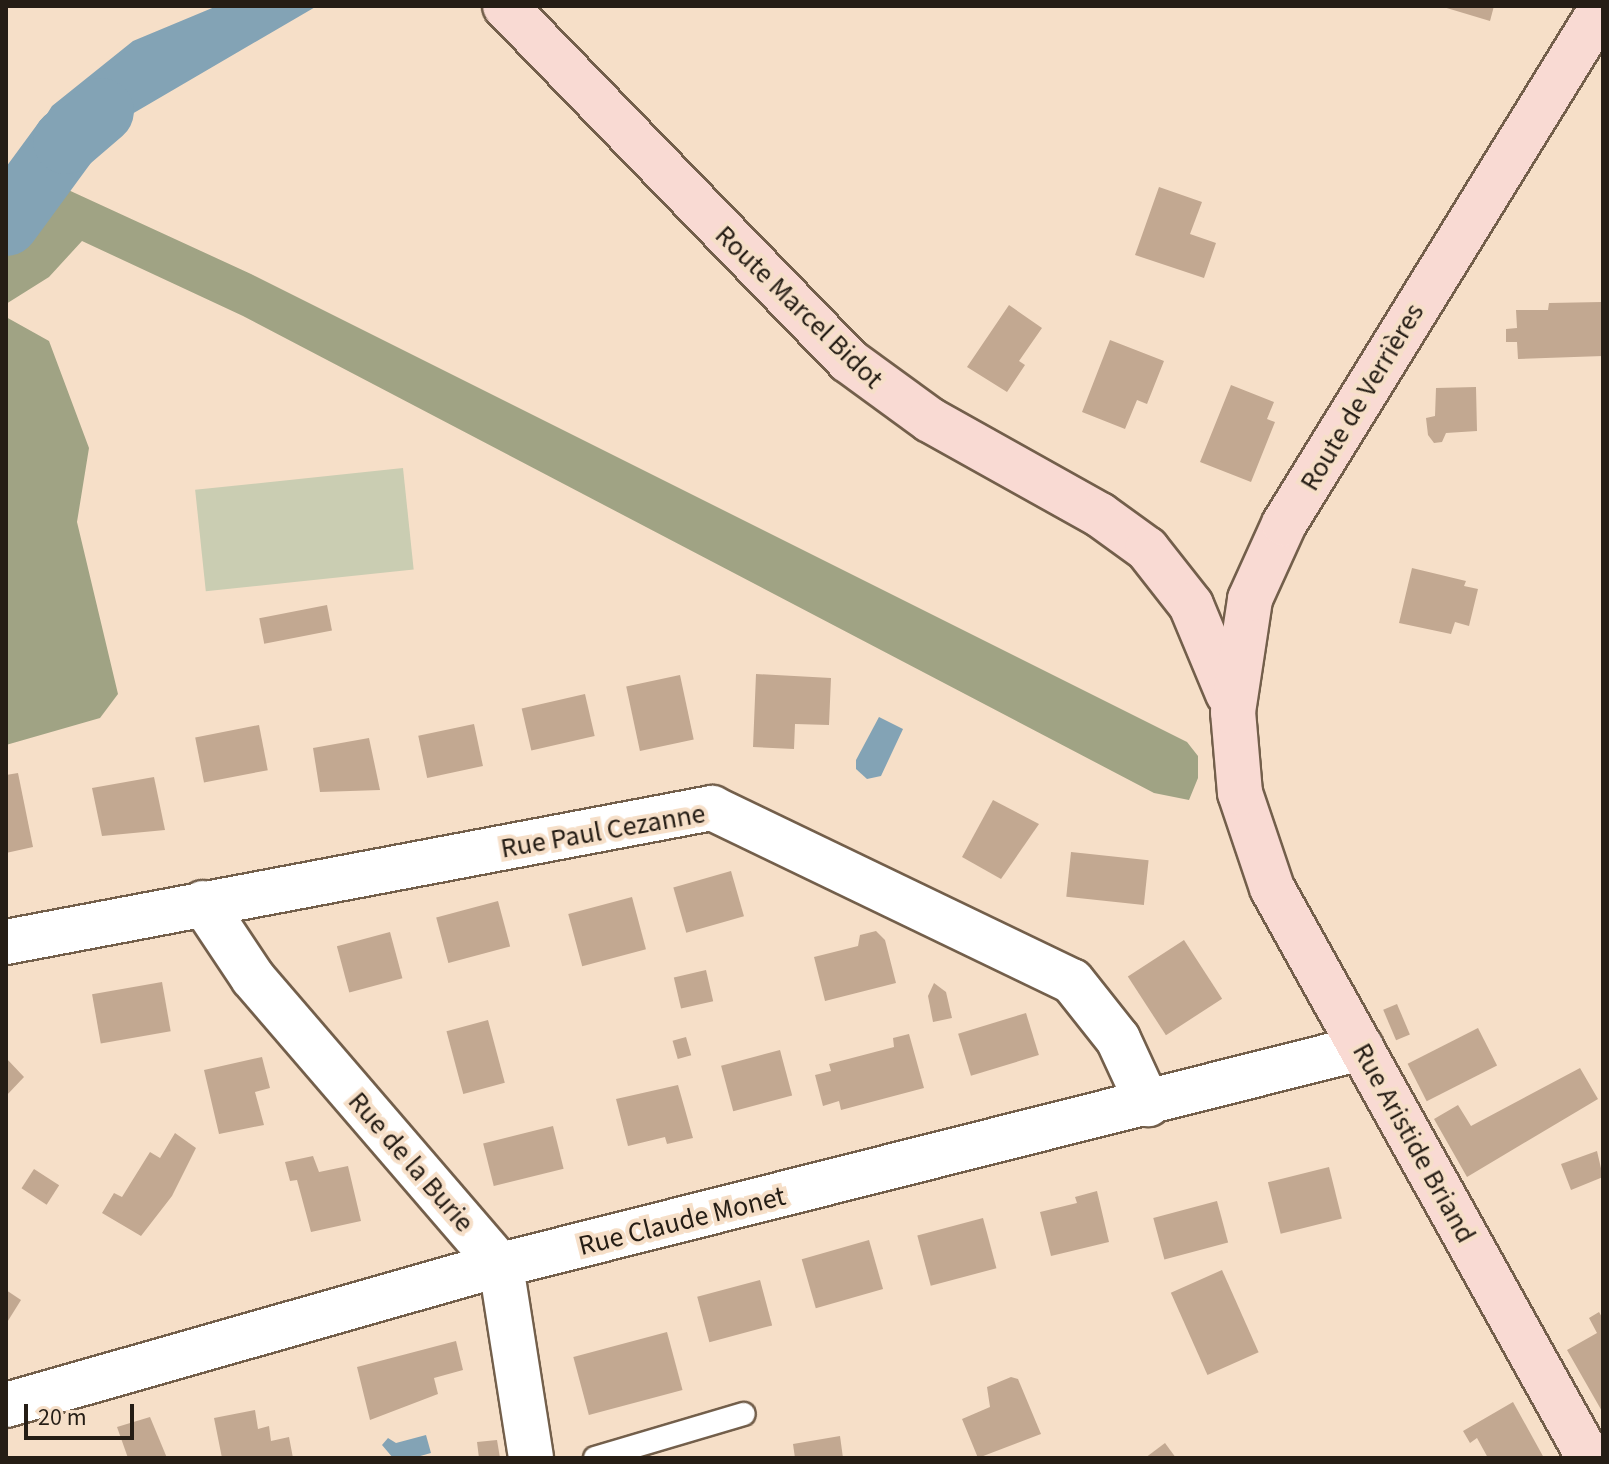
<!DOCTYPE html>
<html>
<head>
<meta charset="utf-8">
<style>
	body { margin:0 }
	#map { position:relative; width:1609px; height:1464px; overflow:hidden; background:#f6dfc8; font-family:"Source Sans 3",sans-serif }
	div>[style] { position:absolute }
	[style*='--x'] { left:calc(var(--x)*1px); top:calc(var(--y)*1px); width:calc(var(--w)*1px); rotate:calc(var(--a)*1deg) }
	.green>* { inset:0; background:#cacdb2; transform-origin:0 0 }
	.forest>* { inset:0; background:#a0a384 }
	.water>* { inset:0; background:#83a3b5 }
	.river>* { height:66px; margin:-33px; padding:0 33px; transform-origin:33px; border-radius:33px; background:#83a3b5 }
	.building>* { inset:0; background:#c2a891; transform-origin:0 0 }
	.roads { filter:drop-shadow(2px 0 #735f4b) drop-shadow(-2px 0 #735f4b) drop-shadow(0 2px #735f4b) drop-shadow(0 -2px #735f4b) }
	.lane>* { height:22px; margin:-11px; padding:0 11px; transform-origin:11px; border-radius:11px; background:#fff }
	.street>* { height:44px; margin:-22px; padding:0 22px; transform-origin:22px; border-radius:22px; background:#fff }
	.secondary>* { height:44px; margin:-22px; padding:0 22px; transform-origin:22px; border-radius:22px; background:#f9dad3 }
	span { translate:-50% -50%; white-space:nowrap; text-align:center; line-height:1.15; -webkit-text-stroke:8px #f6dfc8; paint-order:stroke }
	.street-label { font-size:28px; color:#251d15 }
	.frame { position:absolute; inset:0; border:8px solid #251d15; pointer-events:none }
	.scale { position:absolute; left:24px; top:1404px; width:110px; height:36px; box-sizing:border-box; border:4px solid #251d15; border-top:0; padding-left:10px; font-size:24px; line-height:28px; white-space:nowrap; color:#251d15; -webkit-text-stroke:6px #f6dfc8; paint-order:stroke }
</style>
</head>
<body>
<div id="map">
	<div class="green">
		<div style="left:403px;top:468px;width:102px;height:209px;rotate:84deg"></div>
	</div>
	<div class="forest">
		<div style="clip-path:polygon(64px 188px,251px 274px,1187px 742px,1198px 756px,1198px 778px,1189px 800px,1154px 793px,243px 316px,82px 241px,49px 277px,6px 304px,6px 251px)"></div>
		<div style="clip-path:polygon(6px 317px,49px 341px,89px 448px,77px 522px,118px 694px,100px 718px,6px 745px)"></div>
	</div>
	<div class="water">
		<div style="clip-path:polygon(217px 6px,317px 6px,132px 114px,102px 140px,64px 188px,13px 168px,52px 106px,133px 41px)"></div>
		<div style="clip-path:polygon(879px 717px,903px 729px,881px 776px,867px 779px,856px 769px,856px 760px)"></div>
		<div style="clip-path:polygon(426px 1435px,431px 1453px,413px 1458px,393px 1458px,382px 1445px,388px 1438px,396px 1443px)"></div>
	</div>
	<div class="river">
		<div style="--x:6;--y:223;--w:102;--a:-53.8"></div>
		<div style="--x:66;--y:141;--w:46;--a:-40.6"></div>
	</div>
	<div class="building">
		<div style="clip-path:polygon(1440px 6px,1494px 6px,1490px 21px)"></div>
		<div style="clip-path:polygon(1159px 187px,1202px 202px,1190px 234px,1216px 243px,1204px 278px,1135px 255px)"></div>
		<div style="clip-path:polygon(1602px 302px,1603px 356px,1518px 359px,1517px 342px,1506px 342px,1506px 329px,1517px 328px,1516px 310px,1548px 310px,1549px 303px)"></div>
		<div style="clip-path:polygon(1009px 305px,1042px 328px,1019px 361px,1025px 365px,1007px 392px,967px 367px)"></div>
		<div style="clip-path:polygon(1110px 340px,1164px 361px,1147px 404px,1137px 400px,1125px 429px,1082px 412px)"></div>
		<div style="clip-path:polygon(1231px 385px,1274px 402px,1267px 419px,1275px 422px,1251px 482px,1200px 462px)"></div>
		<div style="clip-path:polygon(1476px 387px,1477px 431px,1446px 433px,1442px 442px,1434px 443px,1428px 435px,1426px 418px,1435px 416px,1436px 388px)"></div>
		<div style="clip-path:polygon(1412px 568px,1466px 581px,1464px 586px,1478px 589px,1469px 626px,1455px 622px,1451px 634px,1399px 623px)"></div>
		<div style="left:327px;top:605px;width:26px;height:69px;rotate:79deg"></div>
		<div style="clip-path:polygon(756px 674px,831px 678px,829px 725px,795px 724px,794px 749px,753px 747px)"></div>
		<div style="left:680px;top:675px;width:66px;height:55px;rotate:78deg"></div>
		<div style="left:585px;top:694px;width:43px;height:65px;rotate:77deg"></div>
		<div style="left:474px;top:724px;width:43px;height:57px;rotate:78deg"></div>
		<div style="left:259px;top:725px;width:46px;height:65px;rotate:79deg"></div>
		<div style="clip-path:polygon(369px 738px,380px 790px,320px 792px,313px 748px)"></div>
		<div style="clip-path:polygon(18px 773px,33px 847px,6px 853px,6px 775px)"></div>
		<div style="clip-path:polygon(154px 777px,165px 830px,102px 836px,92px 788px)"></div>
		<div style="clip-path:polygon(993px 800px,1039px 824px,1001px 879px,962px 857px)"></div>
		<div style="left:1071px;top:852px;width:78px;height:45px;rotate:6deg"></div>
		<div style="left:731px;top:871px;width:47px;height:60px;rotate:74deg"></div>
		<div style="left:632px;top:897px;width:54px;height:66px;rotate:75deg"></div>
		<div style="left:498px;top:901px;width:47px;height:64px;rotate:75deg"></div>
		<div style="clip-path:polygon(876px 931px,885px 940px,896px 983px,825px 1001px,814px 957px,858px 946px,860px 935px)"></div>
		<div style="left:390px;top:932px;width:48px;height:55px;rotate:75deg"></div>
		<div style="left:1184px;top:940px;width:70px;height:67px;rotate:57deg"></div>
		<div style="left:706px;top:970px;width:32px;height:33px;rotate:77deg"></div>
		<div style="left:162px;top:982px;width:50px;height:71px;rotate:80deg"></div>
		<div style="clip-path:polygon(934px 983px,946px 992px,952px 1018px,933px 1022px,928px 996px)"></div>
		<div style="left:1397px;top:1004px;width:33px;height:15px;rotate:67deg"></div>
		<div style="left:1026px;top:1013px;width:44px;height:71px;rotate:73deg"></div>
		<div style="left:488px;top:1020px;width:65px;height:43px;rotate:75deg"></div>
		<div style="left:1478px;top:1028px;width:42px;height:79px;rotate:63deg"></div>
		<div style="clip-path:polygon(909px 1034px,924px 1088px,841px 1110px,839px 1101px,823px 1106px,815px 1075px,831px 1071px,829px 1064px,894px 1047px,893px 1038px)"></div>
		<div style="left:686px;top:1037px;width:19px;height:14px;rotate:74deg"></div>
		<div style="left:780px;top:1050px;width:47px;height:61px;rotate:75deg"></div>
		<div style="clip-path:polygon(262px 1057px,270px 1088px,255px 1092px,264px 1125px,219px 1134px,204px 1070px)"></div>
		<div style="clip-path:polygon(6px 1058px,24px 1077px,6px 1096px)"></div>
		<div style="clip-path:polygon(1580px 1068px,1598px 1099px,1467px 1177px,1434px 1119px,1458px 1105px,1471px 1126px)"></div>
		<div style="clip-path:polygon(678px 1085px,693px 1138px,667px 1144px,665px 1137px,628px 1146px,616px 1099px)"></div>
		<div style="left:553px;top:1126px;width:44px;height:72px;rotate:76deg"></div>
		<div style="clip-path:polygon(175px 1133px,196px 1148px,172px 1196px,141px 1236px,102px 1213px,114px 1193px,122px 1197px,150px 1152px,160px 1158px)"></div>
		<div style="clip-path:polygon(1597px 1151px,1603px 1177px,1571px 1190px,1561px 1164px)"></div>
		<div style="clip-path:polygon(313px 1156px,319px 1172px,348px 1166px,361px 1221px,311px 1232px,297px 1180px,290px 1181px,285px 1162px)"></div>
		<div style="left:1329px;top:1167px;width:53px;height:63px;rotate:76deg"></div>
		<div style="left:34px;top:1169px;width:30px;height:23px;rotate:33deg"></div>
		<div style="clip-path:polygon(1097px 1191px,1109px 1242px,1051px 1256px,1040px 1212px,1077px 1203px,1075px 1197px)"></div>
		<div style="left:1217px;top:1201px;width:43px;height:66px;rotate:75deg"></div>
		<div style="left:983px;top:1218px;width:52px;height:68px;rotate:75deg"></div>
		<div style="left:869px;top:1240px;width:51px;height:70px;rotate:74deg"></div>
		<div style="left:1222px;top:1270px;width:90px;height:56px;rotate:66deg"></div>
		<div style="left:760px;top:1280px;width:47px;height:65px;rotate:75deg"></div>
		<div style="clip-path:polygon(6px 1290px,21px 1300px,6px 1324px)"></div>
		<div style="clip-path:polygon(1599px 1312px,1603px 1319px,1603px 1413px,1567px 1350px,1597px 1333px,1589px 1318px)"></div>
		<div style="left:667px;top:1332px;width:60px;height:97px;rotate:75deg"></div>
		<div style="clip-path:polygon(456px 1341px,463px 1370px,434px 1378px,438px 1394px,370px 1420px,357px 1367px)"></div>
		<div style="clip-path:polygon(1011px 1377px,1018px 1379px,1041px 1434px,978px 1458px,962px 1419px,990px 1407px,987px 1387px)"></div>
		<div style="clip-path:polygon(1513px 1402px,1544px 1458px,1488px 1458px,1477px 1438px,1470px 1443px,1463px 1431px)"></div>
		<div style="clip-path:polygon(255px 1410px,258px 1429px,269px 1426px,271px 1441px,289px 1437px,293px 1458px,222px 1458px,214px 1418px)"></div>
		<div style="clip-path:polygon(150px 1417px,167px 1458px,128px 1458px,117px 1427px)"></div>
		<div style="clip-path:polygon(840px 1436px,843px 1458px,795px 1458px,793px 1444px)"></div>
		<div style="clip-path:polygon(497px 1440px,500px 1458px,479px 1458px,477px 1442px)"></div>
		<div style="clip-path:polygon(1165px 1443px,1176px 1458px,1145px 1458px)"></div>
	</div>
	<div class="roads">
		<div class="lane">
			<div style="--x:595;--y:1458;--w:155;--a:-16.5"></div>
		</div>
		<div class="street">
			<div style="--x:203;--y:903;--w:90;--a:56.3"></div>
			<div style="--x:253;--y:978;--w:380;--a:49.3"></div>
			<div style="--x:501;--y:1266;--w:194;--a:81.1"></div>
			<div style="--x:6;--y:942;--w:719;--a:-10.75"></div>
			<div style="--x:712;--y:808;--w:399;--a:25.7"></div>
			<div style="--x:1072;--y:981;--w:74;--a:51.6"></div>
			<div style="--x:1118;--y:1039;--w:72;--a:65.2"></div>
			<div style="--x:6;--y:1405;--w:494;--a:-15.9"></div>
			<div style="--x:481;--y:1270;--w:908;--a:-14.16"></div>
		</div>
		<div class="secondary">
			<div style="--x:505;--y:6;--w:494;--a:45.9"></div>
			<div style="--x:849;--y:361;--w:100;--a:36.1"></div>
			<div style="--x:930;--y:420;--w:195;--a:29.2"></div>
			<div style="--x:1100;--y:515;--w:58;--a:35.9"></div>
			<div style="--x:1147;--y:549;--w:71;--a:51.8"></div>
			<div style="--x:1191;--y:605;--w:96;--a:67.4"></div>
			<div style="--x:1589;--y:1458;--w:652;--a:-119.08"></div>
			<div style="--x:1272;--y:888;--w:100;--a:-108.6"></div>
			<div style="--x:1240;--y:793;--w:81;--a:-94.9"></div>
			<div style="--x:1233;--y:712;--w:114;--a:-81.4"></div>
			<div style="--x:1250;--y:599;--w:82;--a:-65.6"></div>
			<div style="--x:1284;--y:524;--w:608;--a:-58.37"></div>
		</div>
	</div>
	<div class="street-label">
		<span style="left:799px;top:307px;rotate:44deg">Route Marcel Bidot</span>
		<span style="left:1362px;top:397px;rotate:-59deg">Route de Verrières</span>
		<span style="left:603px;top:831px;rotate:-10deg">Rue Paul Cezanne</span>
		<span style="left:1414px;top:1143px;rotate:61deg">Rue Aristide Briand</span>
		<span style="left:411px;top:1162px;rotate:49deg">Rue de la Burie</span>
		<span style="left:682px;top:1221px;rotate:-14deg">Rue Claude Monet</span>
	</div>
	<div class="frame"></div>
	<div class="scale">20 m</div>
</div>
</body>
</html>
